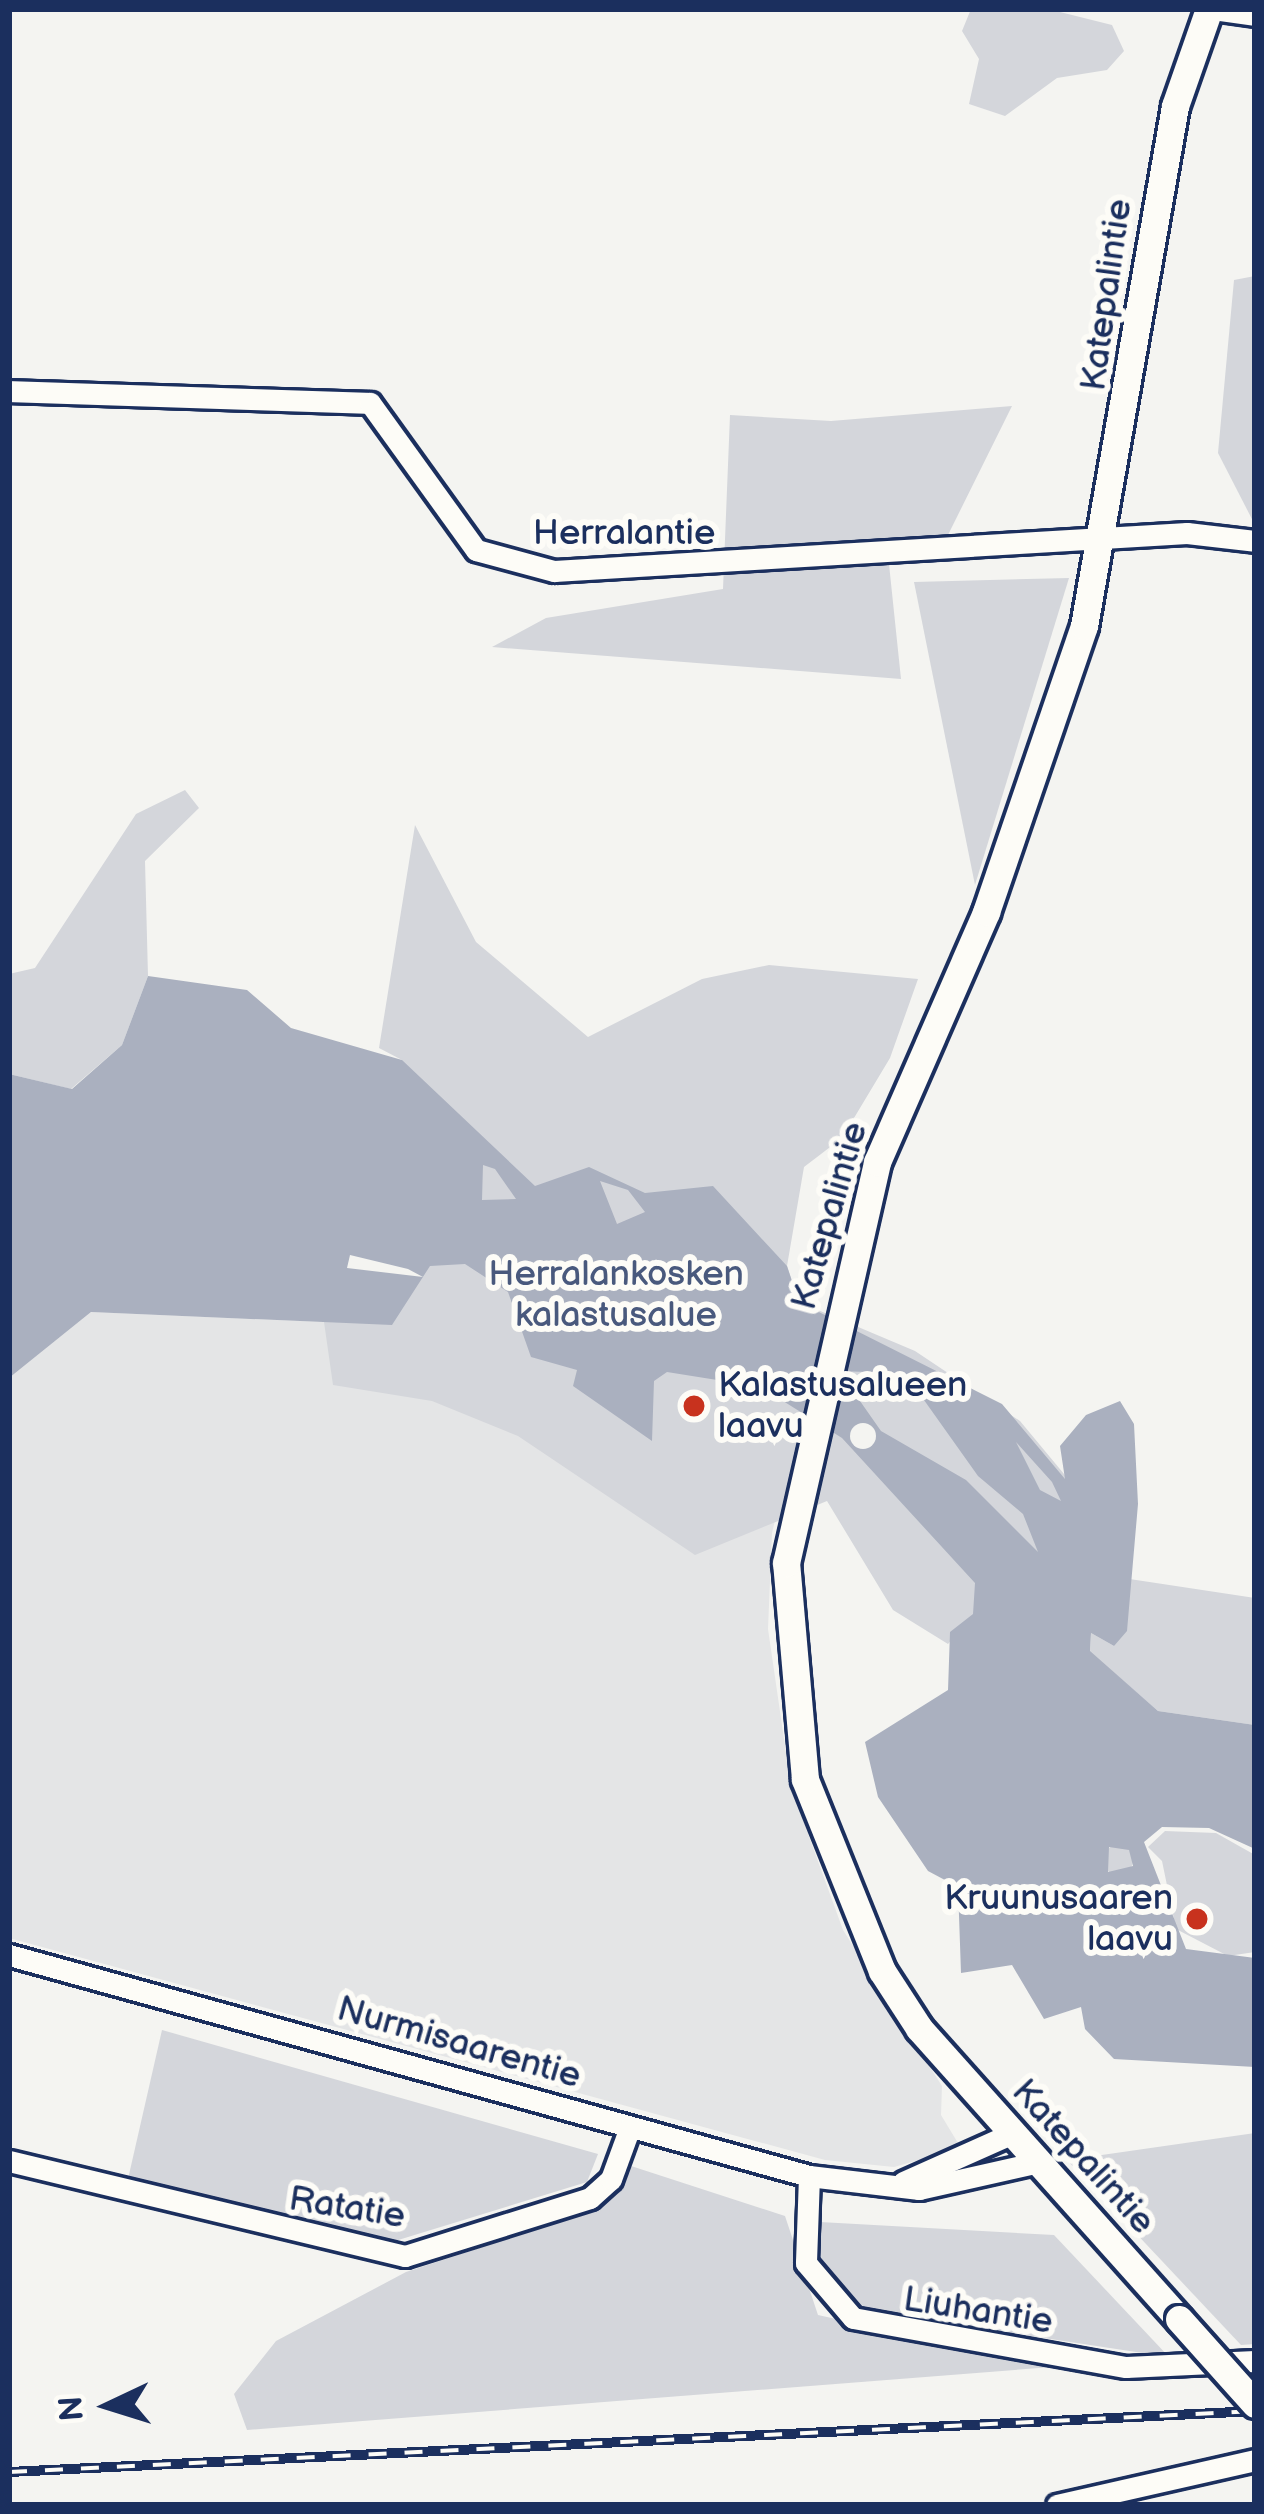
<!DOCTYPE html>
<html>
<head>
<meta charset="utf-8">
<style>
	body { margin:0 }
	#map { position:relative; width:1264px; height:2514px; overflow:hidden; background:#f4f4f1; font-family:"Balsamiq Sans",sans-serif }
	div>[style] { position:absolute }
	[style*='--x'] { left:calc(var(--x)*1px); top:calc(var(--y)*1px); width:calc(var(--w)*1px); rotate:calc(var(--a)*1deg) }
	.built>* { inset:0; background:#e4e5e6 }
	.green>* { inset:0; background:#d4d6db }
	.round { border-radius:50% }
	.water>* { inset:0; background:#aab0bf }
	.pier>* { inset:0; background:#f4f4f1 }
	.roads { filter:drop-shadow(3px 0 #1b2f5e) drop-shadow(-3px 0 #1b2f5e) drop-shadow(0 3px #1b2f5e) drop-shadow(0 -3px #1b2f5e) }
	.minor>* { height:21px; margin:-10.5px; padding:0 10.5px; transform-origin:10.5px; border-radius:10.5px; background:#fdfcf7 }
	.tertiary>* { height:27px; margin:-13.5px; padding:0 13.5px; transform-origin:13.5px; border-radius:13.5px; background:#fdfcf7 }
	.rail>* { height:10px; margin-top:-5px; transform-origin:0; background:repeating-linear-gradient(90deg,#fdfcf7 0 18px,#1b2f5e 0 36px); box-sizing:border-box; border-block:3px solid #1b2f5e }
	.bridges { filter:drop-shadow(3px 0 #1b2f5e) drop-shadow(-3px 0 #1b2f5e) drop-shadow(0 3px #1b2f5e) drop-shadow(0 -3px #1b2f5e) }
	.tertiary-bridge>* { height:27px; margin:-13.5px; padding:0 13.5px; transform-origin:13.5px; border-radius:13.5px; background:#fdfcf7 }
	.dots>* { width:33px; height:33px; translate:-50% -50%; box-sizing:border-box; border:6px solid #fdfcf7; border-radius:50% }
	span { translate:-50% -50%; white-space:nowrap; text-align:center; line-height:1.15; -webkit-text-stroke:12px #fdfcf7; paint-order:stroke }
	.street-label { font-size:36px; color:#1b2f5e }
	.park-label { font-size:36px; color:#49597d }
	.poi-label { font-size:36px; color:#1b2f5e }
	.left { translate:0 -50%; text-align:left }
	.right { translate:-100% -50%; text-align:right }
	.frame { position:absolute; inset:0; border:12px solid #1b2f5e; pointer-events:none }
	.north { position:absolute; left:48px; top:2346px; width:120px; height:120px; -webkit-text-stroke:9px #fdfcf7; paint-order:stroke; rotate:266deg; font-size:33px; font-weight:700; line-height:48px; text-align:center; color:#1b2f5e }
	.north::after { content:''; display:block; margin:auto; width:42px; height:54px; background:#1b2f5e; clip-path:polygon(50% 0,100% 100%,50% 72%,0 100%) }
</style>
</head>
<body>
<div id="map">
	<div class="built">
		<div style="clip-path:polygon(91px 1312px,392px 1325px,800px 1417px,772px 1533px,768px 1629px,791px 1787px,843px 1930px,942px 2086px,941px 2115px,961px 2148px,894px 2167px,825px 2160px,9px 1938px,9px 1378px)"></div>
	</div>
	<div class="green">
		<div style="clip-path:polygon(971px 9px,1048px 9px,1112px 25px,1124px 51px,1107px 70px,1057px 78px,1005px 116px,969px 104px,979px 59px,962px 31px)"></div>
		<div style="clip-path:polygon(1255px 276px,1255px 525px,1218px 453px,1234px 280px)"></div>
		<div style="clip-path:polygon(1012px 406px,946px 539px,887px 545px,901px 679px,492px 647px,546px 618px,723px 589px,730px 415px,831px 421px)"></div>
		<div style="clip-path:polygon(1069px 578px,975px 885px,914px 582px)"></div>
		<div style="clip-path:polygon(185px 790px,199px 808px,145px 861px,148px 976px,122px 1045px,71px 1089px,9px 1074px,9px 974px,35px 968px,136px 814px)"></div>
		<div style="clip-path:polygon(415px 825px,476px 942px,588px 1037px,702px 979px,769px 965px,918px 979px,890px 1058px,842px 1138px,804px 1167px,787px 1266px,799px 1302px,915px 1351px,1020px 1421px,1069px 1480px,1048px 1573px,974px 1614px,948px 1644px,893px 1610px,827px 1501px,695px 1555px,518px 1436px,432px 1401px,333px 1385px,324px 1322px,402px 1060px,379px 1048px)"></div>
		<div style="clip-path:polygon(1123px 1578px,1255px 1598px,1255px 1725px,1158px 1711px,1090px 1652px,1091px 1633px,1114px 1646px)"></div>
		<div style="clip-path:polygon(1165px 1831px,1216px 1833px,1255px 1855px,1255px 1952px,1228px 1956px,1176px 1929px,1162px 1861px,1148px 1847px)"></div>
		<div class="round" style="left:1103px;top:1845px;width:30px;height:30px"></div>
		<div style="clip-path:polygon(162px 2030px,598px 2154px,587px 2182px,395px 2241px,128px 2179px)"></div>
		<div style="clip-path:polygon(1255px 2133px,1255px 2344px,1241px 2345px,1067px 2160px)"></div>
		<div style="clip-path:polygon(628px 2165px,785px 2216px,818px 2315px,1052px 2367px,247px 2430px,234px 2394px,276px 2341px,406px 2272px,587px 2213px,617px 2192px)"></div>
		<div style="clip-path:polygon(820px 2222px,1054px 2235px,1169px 2357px,867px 2311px,838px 2291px,816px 2252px)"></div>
	</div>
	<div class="water">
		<div style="clip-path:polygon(evenodd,148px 976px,247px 990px,291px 1028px,402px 1060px,535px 1186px,589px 1167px,645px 1193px,713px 1186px,787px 1266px,799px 1302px,1002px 1404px,1065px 1479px,1060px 1446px,1086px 1415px,1120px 1401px,1134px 1424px,1138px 1504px,1127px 1631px,1114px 1646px,1091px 1633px,1090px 1651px,1158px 1711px,1255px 1725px,1255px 1849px,1209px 1828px,1162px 1827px,1144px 1842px,1186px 1949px,1255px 1958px,1255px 2067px,1114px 2059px,1085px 2029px,1081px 2007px,1044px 2019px,1012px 1965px,961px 1973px,958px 1887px,928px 1871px,878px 1797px,865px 1742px,948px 1690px,950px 1632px,973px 1614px,975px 1583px,842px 1438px,761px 1387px,667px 1372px,654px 1381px,652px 1441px,573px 1386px,577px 1370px,531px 1357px,508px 1292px,465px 1264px,430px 1266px,392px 1325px,91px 1312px,9px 1378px,9px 1074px,72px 1089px,122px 1045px,148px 976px,483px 1165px,495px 1169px,516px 1199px,482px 1200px,483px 1165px,148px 976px,600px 1181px,628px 1190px,645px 1212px,617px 1224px,600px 1181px,148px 976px,839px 1371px,896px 1373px,919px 1393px,978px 1476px,1023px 1514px,1038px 1552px,966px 1480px,881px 1431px,839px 1371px,148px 976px,1016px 1442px,1052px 1482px,1061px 1501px,1040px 1490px,1016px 1442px,148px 976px,1109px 1847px,1129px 1850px,1133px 1866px,1108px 1872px,1109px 1847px)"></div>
	</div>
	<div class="pier">
		<div style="clip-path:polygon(350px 1255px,408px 1269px,423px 1277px,347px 1268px)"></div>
		<div class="round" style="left:850px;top:1423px;width:26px;height:26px"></div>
	</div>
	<div class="roads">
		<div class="minor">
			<div style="--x:1213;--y:9;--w:42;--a:8.1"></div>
			<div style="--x:9;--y:391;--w:361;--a:1.9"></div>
			<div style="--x:370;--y:403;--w:181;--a:54.2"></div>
			<div style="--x:476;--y:550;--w:81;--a:15.1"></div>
			<div style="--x:554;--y:571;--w:634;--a:-3.44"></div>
			<div style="--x:1187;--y:533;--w:68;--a:6.7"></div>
			<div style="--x:9;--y:1955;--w:830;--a:15.44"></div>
			<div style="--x:809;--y:2176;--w:111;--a:6.7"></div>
			<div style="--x:919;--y:2189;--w:123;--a:-12.7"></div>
			<div style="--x:9;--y:2161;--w:407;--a:13.5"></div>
			<div style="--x:405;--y:2256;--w:194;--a:-17.4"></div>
			<div style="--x:590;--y:2198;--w:28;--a:-42"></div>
			<div style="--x:611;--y:2179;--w:55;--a:-69.9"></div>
			<div style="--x:809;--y:2176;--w:87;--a:92"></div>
			<div style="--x:806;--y:2263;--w:72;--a:49.5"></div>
			<div style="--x:853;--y:2318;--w:277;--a:10.2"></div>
			<div style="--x:1126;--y:2367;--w:129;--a:-2.7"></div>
			<div style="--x:903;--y:2182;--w:120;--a:-24"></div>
			<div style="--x:1057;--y:2505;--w:203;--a:-12.8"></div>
		</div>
		<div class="tertiary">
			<div style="--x:1179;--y:2319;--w:390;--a:-131.8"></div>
			<div style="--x:919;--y:2028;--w:68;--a:-123"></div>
			<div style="--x:882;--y:1971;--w:207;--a:-111.9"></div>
			<div style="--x:805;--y:1779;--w:217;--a:-95"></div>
			<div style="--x:786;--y:1563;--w:411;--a:-77.2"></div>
			<div style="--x:877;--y:1162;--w:273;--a:-66.4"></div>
			<div style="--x:986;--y:912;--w:302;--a:-71.1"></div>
			<div style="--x:1084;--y:626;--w:528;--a:-80.07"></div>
			<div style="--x:1175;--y:106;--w:103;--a:-70.7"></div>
		</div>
	</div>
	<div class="rail">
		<div style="--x:9;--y:2472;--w:1247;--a:-2.8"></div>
	</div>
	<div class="bridges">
		<div class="tertiary-bridge">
			<div style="--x:1179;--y:2319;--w:114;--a:48.2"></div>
		</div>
	</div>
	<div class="dots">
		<div style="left:694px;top:1406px;background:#c8321e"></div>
		<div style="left:1197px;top:1919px;background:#c8321e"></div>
	</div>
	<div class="street-label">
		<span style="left:1107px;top:295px;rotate:-82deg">Katepalintie</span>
		<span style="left:624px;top:534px">Herralantie</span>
		<span style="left:830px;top:1216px;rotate:-74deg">Katepalintie</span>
		<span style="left:459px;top:2043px;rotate:16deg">Nurmisaarentie</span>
		<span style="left:1083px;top:2157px;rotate:48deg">Katepalintie</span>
		<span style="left:347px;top:2208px;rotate:9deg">Ratatie</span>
		<span style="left:978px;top:2311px;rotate:9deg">Liuhantie</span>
	</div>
	<div class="park-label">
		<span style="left:616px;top:1295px">Herralankosken<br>kalastusalue</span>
	</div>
	<div class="poi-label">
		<span class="left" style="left:718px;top:1406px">Kalastusalueen<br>laavu</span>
		<span class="right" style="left:1173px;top:1919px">Kruunusaaren<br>laavu</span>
	</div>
	<div class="frame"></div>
	<div class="north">N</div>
</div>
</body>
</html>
